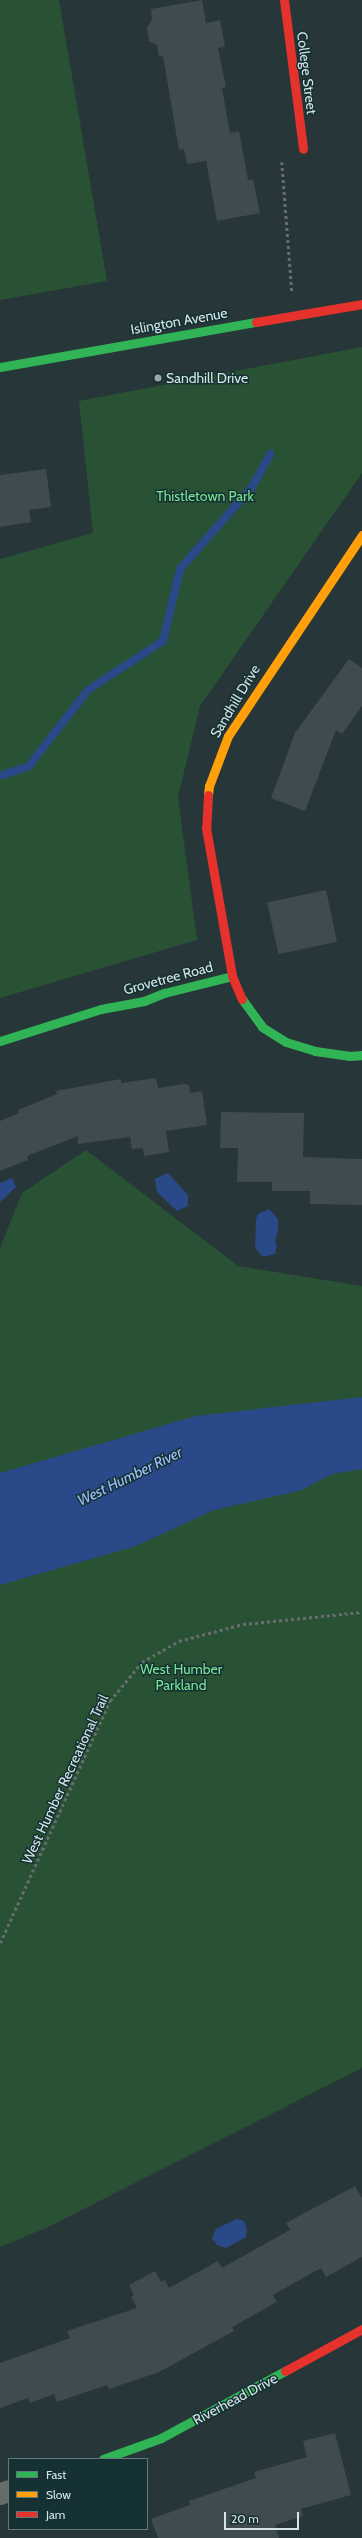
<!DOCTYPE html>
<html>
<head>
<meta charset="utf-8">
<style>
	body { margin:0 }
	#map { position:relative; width:362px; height:2538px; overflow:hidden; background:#273638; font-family:Cabin,sans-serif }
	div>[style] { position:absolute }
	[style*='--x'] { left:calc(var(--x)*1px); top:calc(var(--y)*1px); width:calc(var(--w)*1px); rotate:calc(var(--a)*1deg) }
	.green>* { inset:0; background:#295235 }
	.water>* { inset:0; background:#2a4988 }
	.stream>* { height:8px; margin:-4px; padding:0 4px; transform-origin:4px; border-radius:4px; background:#2a4988 }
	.building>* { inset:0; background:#404b4f; transform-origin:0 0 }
	.path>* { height:2.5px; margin-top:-1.25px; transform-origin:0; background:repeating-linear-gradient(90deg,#676d6e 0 3px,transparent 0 6px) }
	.street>* { height:22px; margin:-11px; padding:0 11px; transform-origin:11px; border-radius:11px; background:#656c6a }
	.fast>* { height:9px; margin:-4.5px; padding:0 4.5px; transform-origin:4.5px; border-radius:4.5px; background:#30b455 }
	.slow>* { height:9px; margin:-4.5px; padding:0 4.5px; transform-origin:4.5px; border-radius:4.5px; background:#ff9f0a }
	.jam>* { height:9px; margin:-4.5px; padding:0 4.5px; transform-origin:4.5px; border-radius:4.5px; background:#e5322d }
	.dots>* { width:11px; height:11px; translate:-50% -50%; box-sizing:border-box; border:2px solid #153134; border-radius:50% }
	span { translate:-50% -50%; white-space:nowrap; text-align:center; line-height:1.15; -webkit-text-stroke:3px #153134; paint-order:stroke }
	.street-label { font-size:14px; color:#d5e5e7 }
	.poi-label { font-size:14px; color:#d5e5e7 }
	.left { translate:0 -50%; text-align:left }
	.park-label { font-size:14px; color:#78e392 }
	.water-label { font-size:15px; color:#a1c0fb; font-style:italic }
	.legend { position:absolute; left:8px; top:2458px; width:140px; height:72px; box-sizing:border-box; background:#153134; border:1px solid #62797c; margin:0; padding:5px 7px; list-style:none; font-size:12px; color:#d5e5e7 }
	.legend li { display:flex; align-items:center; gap:8px; height:20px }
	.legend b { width:20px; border:1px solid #62797c }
	.scale { position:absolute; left:224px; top:2512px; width:75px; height:18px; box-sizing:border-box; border:2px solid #d5e5e7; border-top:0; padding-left:5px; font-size:12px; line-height:14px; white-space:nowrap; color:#d5e5e7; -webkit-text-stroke:3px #153134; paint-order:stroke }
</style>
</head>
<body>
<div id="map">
	<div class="green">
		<div style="clip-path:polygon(0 0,59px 0,107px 281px,0 300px)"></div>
		<div style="clip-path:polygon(362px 347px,362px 473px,200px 706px,178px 797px,197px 940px,0 998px,0 559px,93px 533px,79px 401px)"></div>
		<div style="clip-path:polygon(86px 1150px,238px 1266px,362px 1286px,362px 2068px,48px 2227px,0 2247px,0 1248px,22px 1193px)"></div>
	</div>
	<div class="water">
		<div style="clip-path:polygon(168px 1173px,188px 1195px,188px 1206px,177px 1211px,157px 1192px,155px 1179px)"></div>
		<div style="clip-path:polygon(12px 1178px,16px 1187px,0 1202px,0 1183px)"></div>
		<div style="clip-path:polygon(269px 1209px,278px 1219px,278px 1231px,275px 1240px,277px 1246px,275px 1254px,263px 1257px,255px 1248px,256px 1219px,258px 1214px)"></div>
		<div style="clip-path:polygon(362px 1397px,362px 1469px,332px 1474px,302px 1490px,214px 1510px,136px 1546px,0 1585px,0 1473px,196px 1416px)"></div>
		<div style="clip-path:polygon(236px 2219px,244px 2221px,247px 2229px,246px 2237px,226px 2248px,217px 2245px,212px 2238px,216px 2229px)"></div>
	</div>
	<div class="stream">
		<div style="--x:0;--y:776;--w:31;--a:-19"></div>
		<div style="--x:29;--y:766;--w:96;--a:-52.2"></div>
		<div style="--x:88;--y:690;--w:90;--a:-33.2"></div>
		<div style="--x:163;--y:641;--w:74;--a:-76.7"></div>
		<div style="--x:180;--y:569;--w:109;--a:-48.7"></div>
		<div style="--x:252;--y:487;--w:38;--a:-61"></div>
	</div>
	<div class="building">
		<div style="clip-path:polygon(202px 0,206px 23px,220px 20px,225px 47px,218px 48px,226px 87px,222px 88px,230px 133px,239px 131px,248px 180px,253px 179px,260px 213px,217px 221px,206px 161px,187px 164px,184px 149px,179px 150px,163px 56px,159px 57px,157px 45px,149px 41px,147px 28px,152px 19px,151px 9px)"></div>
		<div style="clip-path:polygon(46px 469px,51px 507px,29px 510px,31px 522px,0 527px,0 475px)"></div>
		<div style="clip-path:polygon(349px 659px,362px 668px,362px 706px,342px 734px,336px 730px,305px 811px,271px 798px,295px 733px)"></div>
		<div style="left:326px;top:890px;width:53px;height:60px;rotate:78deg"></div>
		<div style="clip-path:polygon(156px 1078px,158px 1088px,184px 1084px,189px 1085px,190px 1093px,202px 1091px,207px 1125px,166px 1131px,169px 1152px,144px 1156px,143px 1148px,132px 1149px,130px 1137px,78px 1144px,78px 1136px,27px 1156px,28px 1160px,0 1171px,0 1121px,19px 1113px,18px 1110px,57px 1094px,56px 1091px,121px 1079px,121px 1083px)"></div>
		<div style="clip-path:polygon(221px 1112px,304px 1113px,303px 1157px,362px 1159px,362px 1205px,310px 1204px,310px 1191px,272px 1191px,272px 1182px,237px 1182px,238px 1148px,220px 1148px)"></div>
		<div style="clip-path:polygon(355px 2186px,362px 2198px,362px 2257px,326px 2277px,321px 2268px,273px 2295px,277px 2302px,232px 2327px,234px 2331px,159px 2372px,109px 2389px,107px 2385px,57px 2402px,54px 2394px,30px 2403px,28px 2398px,0 2408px,0 2363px,70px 2338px,67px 2331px,137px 2308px,131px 2297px,134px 2295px,129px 2285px,155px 2271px,161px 2282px,165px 2280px,169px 2288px,218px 2261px,222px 2268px,290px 2230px,286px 2223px)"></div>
		<div style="clip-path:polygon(335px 2433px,351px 2495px,301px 2509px,303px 2516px,275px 2525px,279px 2538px,158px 2538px,151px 2519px,190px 2505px,189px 2501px,256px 2478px,254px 2472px,307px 2457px,303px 2441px)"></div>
	</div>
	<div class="path">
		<div style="--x:282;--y:162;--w:130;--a:85.6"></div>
		<div style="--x:0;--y:1943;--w:266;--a:-65.6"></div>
		<div style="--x:110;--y:1701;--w:50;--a:-50.6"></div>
		<div style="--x:142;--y:1662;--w:43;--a:-29.6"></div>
		<div style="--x:179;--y:1641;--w:66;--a:-14.9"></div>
		<div style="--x:243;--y:1624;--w:120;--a:-5.8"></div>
	</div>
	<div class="street">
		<div style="--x:0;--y:2494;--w:9;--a:-18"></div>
	</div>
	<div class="fast">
		<div style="--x:0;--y:367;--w:260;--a:-10"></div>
		<div style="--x:242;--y:999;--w:34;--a:54"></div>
		<div style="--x:262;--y:1027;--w:28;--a:32"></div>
		<div style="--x:286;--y:1042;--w:30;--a:17"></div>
		<div style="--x:315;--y:1051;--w:34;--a:8"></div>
		<div style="--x:349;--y:1056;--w:13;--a:-4"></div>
		<div style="--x:0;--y:1041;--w:106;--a:-17.6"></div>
		<div style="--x:101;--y:1009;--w:44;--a:-10.5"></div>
		<div style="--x:144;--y:1001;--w:22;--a:-22"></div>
		<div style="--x:164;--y:993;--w:70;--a:-14"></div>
		<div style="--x:103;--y:2459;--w:62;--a:-19.9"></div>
		<div style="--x:161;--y:2438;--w:141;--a:-28.4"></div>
	</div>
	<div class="slow">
		<div style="--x:208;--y:795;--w:9;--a:-84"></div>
		<div style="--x:209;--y:786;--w:53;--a:-69.2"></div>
		<div style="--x:228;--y:736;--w:242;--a:-56.3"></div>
	</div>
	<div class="jam">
		<div style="--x:284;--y:0;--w:150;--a:82.7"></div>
		<div style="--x:256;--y:322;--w:108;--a:-9.6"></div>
		<div style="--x:208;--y:795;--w:33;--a:93"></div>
		<div style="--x:206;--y:828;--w:150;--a:80"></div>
		<div style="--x:232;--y:976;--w:25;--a:67"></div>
		<div style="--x:285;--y:2371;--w:88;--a:-28.6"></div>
	</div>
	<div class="dots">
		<div style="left:158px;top:378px;background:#98a8aa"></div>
	</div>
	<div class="street-label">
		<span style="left:307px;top:73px;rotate:83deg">College Street</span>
		<span style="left:179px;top:321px;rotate:-10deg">Islington Avenue</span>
		<span style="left:235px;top:701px;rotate:-59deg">Sandhill Drive</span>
		<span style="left:168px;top:978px;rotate:-15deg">Grovetree Road</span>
		<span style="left:65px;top:1779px;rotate:-65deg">West Humber Recreational Trail</span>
		<span style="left:235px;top:2399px;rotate:-28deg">Riverhead Drive</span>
	</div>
	<div class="poi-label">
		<span class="left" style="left:166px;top:378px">Sandhill Drive</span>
	</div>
	<div class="park-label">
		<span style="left:205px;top:496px">Thistletown Park</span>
		<span style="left:181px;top:1677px">West Humber<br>Parkland</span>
	</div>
	<div class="water-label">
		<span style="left:130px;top:1477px;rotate:-26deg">West Humber River</span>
	</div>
	<ul class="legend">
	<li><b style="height:5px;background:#30b455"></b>Fast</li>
	<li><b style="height:5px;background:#ff9f0a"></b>Slow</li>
	<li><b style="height:5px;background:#e5322d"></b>Jam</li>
	</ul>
	<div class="scale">20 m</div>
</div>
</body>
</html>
